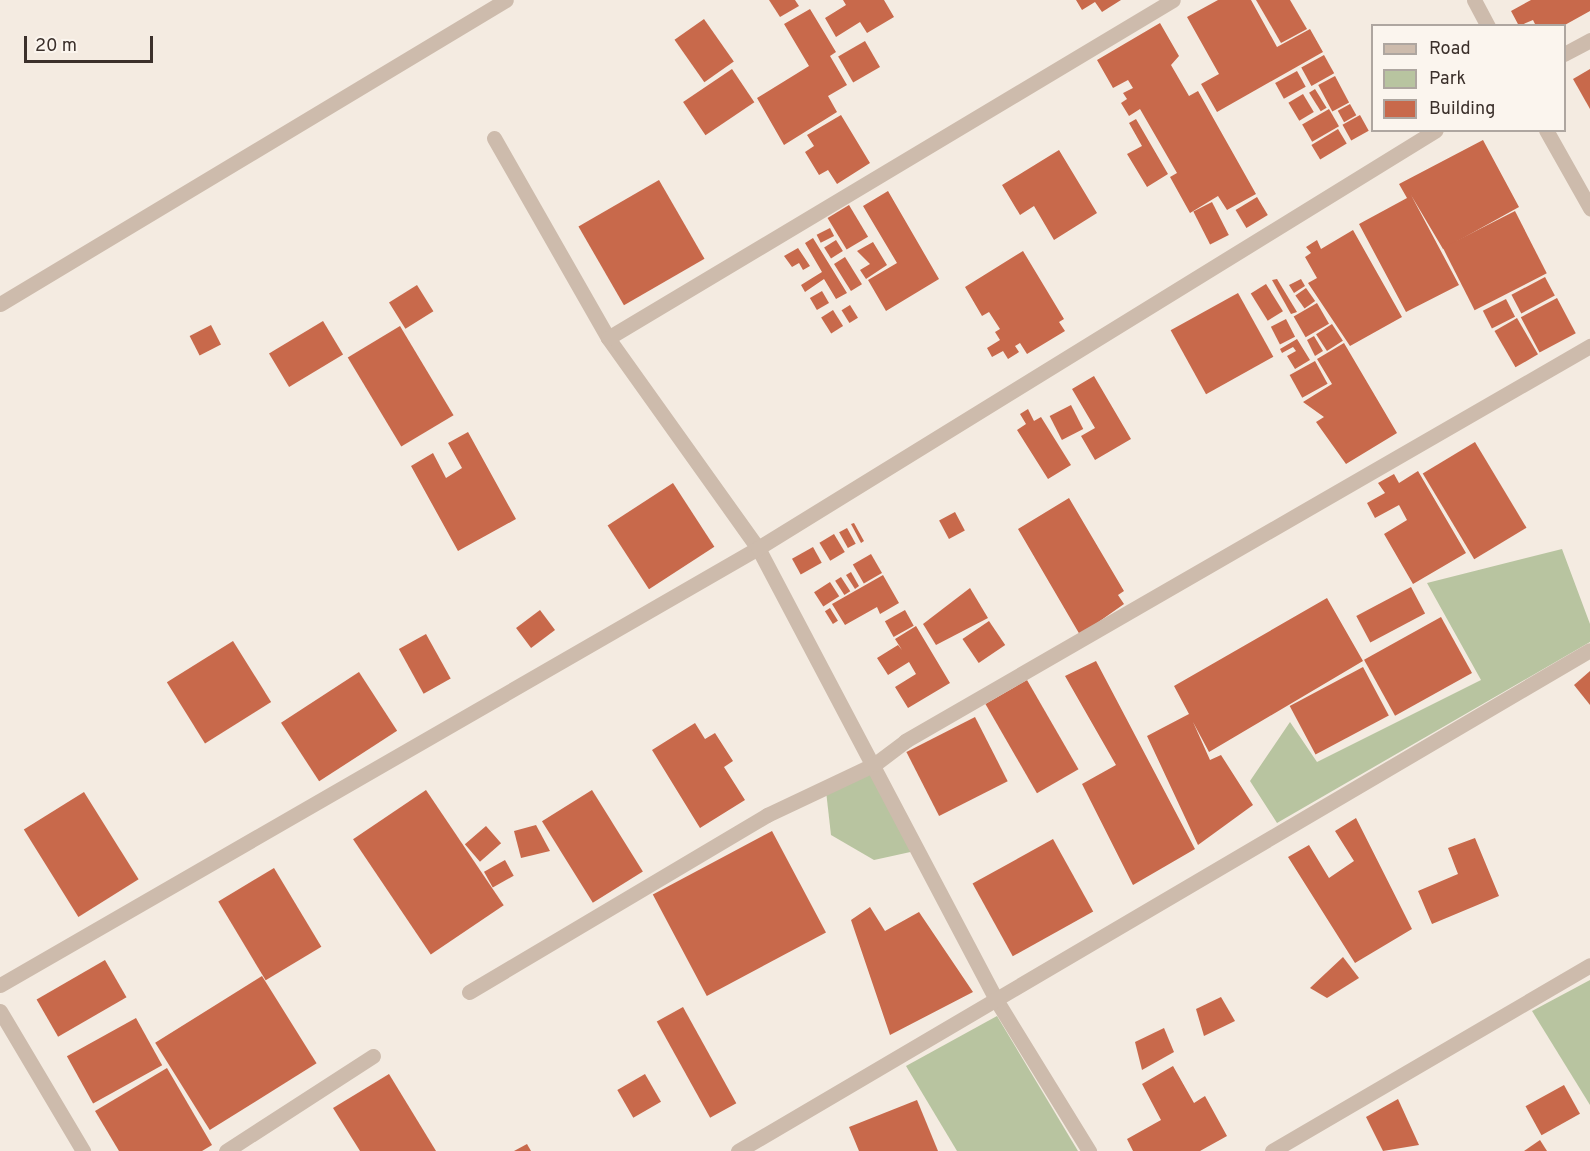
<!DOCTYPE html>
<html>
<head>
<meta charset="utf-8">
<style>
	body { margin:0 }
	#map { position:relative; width:1590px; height:1151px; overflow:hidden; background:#f4ebe1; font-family:Overpass,sans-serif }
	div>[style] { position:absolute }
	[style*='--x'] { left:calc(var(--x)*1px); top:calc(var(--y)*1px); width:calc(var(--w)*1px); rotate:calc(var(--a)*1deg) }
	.green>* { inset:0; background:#b8c4a0 }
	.building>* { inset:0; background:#c8694b; transform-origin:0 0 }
	.street>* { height:15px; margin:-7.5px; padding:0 7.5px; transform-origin:7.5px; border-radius:7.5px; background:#cdbbac }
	span { translate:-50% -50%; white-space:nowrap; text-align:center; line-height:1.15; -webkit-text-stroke:4.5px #fbf5ee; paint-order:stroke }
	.legend { position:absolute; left:1371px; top:24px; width:195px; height:108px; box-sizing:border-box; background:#fbf5ee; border:2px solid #aea6a0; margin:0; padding:8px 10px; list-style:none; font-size:18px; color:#3b302b }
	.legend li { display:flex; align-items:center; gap:12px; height:30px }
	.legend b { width:30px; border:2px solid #aea6a0 }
	.scale { position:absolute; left:24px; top:36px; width:129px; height:27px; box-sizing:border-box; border:3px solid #3b302b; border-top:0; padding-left:8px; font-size:18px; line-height:21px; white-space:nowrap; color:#3b302b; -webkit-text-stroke:4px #fbf5ee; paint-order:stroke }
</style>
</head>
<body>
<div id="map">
	<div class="green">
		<div style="clip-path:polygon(1562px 549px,1590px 624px,1590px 642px,1277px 823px,1250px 781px,1290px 722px,1317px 762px,1481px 680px,1427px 583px)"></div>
		<div style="clip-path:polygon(874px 769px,915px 851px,874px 860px,831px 835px,826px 791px)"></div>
		<div style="clip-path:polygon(1590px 980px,1590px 1105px,1532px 1011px)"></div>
		<div style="clip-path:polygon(997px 1016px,1078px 1151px,957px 1151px,906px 1066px)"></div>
	</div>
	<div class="building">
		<div style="clip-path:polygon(769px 0,795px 0,799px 6px,780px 17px)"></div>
		<div style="clip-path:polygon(843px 0,884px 0,894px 17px,867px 33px,860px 22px,836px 37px,825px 18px,846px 5px)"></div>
		<div style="clip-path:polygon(1076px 0,1121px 0,1102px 12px,1095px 2px,1082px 10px)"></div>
		<div style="clip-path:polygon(1218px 0,1251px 0,1277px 47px,1310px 29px,1323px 52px,1217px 112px,1201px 84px,1219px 74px,1187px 17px)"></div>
		<div style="clip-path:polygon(1256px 0,1290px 0,1307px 29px,1281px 43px)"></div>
		<div style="clip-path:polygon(1531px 0,1590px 0,1590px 11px,1563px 26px,1536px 26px,1533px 20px,1519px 26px,1511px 11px)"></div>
		<div style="clip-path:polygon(810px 9px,836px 52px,830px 56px,847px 85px,828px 96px,837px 112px,784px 145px,757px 98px,809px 66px,784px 24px)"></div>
		<div style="left:704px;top:19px;width:52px;height:36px;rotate:55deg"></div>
		<div style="clip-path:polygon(1160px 23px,1179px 56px,1171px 65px,1189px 96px,1198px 91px,1256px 194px,1227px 210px,1218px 196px,1190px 213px,1170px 177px,1177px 173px,1140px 109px,1129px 116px,1121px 103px,1127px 99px,1123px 93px,1133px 88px,1128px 80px,1113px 88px,1097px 60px)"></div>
		<div style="left:865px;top:41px;width:30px;height:31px;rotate:60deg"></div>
		<div style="left:1324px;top:55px;width:21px;height:26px;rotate:61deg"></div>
		<div style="left:732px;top:69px;width:40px;height:59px;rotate:56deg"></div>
		<div style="clip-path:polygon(1590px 69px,1590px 109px,1573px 79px)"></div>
		<div style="left:1297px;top:71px;width:18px;height:25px;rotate:61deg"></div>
		<div style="left:1335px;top:76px;width:30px;height:19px;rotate:62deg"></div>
		<div style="left:1315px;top:89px;width:22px;height:7px;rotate:58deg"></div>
		<div style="left:1303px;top:94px;width:21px;height:17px;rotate:59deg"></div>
		<div style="left:1350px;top:104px;width:13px;height:14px;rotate:61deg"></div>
		<div style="left:1329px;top:109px;width:20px;height:31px;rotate:60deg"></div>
		<div style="clip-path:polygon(841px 115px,870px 163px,837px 184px,828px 170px,819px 175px,805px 152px,814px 146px,807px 135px)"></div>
		<div style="left:1360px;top:115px;width:18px;height:20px;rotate:61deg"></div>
		<div style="clip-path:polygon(1136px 119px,1168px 174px,1147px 187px,1127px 154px,1142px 146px,1129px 123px)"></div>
		<div style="left:1338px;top:129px;width:17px;height:31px;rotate:59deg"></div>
		<div style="clip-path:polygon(1483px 140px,1519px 207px,1443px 249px,1411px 195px,1459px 285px,1406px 312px,1359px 224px,1407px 198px,1399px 184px)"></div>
		<div style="clip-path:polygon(1059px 150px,1097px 213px,1054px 240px,1034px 206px,1020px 215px,1002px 185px)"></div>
		<div style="left:659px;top:180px;width:91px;height:93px;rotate:60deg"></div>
		<div style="clip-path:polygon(888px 191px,939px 279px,886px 311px,868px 280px,897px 263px,863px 206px)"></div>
		<div style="left:1257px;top:197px;width:21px;height:25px;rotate:59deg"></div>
		<div style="left:1212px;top:202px;width:37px;height:21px;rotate:63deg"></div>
		<div style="left:849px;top:205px;width:37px;height:25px;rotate:59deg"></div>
		<div style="left:1515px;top:211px;width:70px;height:81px;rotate:63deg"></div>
		<div style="left:830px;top:228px;width:9px;height:15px;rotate:63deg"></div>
		<div style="clip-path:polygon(1353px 230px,1402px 317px,1350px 346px,1308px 283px,1317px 278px,1305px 257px,1311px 253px,1306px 247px,1317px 240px,1321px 249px)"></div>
		<div style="clip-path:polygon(813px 238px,847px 293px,836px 299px,824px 279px,805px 292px,801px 285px,822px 272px,805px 243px)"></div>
		<div style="left:836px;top:240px;width:13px;height:14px;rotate:58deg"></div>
		<div style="clip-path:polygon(873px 242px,887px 265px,866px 279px,860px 270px,870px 264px,857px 251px)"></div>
		<div style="clip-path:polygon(798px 248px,810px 266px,803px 270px,799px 263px,792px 267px,784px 256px)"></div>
		<div style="clip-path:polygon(1023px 251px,1064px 319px,1059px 322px,1065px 331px,1027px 354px,1020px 343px,1015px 346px,1019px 352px,1008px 359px,1003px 351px,992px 357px,987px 348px,1000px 340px,995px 332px,1000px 329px,989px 312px,982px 316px,965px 287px)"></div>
		<div style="left:845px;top:257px;width:32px;height:13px;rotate:58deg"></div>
		<div style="left:1545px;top:277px;width:21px;height:38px;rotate:62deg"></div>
		<div style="clip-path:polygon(1277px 279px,1297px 312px,1291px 314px,1272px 280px)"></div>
		<div style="clip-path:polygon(1301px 279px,1305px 286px,1294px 293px,1289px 285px)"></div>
		<div style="left:1266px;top:284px;width:32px;height:18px;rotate:58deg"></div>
		<div style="left:417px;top:285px;width:31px;height:33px;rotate:58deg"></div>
		<div style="left:1306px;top:288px;width:16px;height:13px;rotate:55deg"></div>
		<div style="left:822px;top:291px;width:14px;height:14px;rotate:60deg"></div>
		<div style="left:1238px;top:293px;width:73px;height:77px;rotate:61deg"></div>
		<div style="left:1557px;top:298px;width:40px;height:41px;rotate:62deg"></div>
		<div style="left:1506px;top:299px;width:20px;height:26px;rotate:63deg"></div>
		<div style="left:1317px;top:303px;width:24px;height:27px;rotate:60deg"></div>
		<div style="left:850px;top:305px;width:15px;height:10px;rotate:58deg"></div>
		<div style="left:833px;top:310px;width:19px;height:14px;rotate:58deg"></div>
		<div style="left:1517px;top:318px;width:42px;height:26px;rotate:60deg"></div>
		<div style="left:1286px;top:319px;width:20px;height:17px;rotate:63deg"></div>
		<div style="left:323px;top:321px;width:39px;height:63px;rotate:59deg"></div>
		<div style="left:1332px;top:324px;width:20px;height:19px;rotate:57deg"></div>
		<div style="left:211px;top:325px;width:22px;height:24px;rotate:63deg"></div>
		<div style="left:400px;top:326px;width:104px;height:61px;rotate:59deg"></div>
		<div style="clip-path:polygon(1314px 336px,1323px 351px,1315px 356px,1307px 340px)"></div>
		<div style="clip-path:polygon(1297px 339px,1310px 360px,1295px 369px,1287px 356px,1296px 351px,1293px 347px,1282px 353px,1280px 349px)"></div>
		<div style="clip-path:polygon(1344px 343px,1397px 433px,1346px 464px,1316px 422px,1324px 417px,1303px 402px,1332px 384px,1317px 359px)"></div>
		<div style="left:1315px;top:361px;width:26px;height:29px;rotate:61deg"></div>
		<div style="clip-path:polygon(1094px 376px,1131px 439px,1095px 460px,1081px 436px,1095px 428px,1072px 389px)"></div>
		<div style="left:1071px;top:405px;width:27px;height:24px;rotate:63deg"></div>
		<div style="clip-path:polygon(1028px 409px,1034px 421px,1041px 417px,1071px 465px,1048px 479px,1017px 430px,1026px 424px,1020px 414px)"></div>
		<div style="clip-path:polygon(468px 432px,516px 519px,458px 551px,411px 466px,433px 453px,446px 478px,462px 468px,448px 443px)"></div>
		<div style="left:1475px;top:442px;width:100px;height:61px;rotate:59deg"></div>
		<div style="clip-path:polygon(1418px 471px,1466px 553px,1413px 584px,1384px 534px,1407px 520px,1399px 505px,1375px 518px,1367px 503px,1385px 493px,1378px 483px,1394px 474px,1399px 483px)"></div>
		<div style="left:673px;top:483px;width:76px;height:78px;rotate:57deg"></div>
		<div style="clip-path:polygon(1069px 498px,1124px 591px,1118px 595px,1124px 604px,1080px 635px,1018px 529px)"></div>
		<div style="left:955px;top:512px;width:21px;height:18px;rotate:62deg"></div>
		<div style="clip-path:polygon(854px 523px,864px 541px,861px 543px,851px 524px)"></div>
		<div style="left:847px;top:528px;width:18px;height:9px;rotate:61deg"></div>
		<div style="left:834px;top:534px;width:21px;height:17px;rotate:59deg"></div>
		<div style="left:813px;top:547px;width:18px;height:24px;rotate:61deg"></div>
		<div style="left:871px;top:554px;width:22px;height:21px;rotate:60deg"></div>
		<div style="clip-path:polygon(851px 572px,859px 586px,855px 589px,846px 575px)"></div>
		<div style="clip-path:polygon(883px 575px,899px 603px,880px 614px,877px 607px,845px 625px,832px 604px)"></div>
		<div style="left:841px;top:577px;width:17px;height:7px;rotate:57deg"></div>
		<div style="left:830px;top:582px;width:17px;height:19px;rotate:57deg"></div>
		<div style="left:1411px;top:587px;width:30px;height:62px;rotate:62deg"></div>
		<div style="clip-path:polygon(970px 588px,988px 618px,936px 645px,923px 624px)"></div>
		<div style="clip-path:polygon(1327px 598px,1363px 661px,1209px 752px,1193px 722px,1210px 760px,1221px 755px,1253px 805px,1198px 845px,1147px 736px,1189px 714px,1174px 686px)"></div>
		<div style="left:830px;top:608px;width:15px;height:6px;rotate:58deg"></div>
		<div style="left:540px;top:610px;width:25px;height:30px;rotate:53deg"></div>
		<div style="left:905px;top:610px;width:18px;height:23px;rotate:61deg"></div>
		<div style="left:1441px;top:617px;width:64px;height:88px;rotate:61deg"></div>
		<div style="left:989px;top:621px;width:29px;height:32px;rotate:56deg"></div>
		<div style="clip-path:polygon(916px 626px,950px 683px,908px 708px,895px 687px,916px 674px,909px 662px,888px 675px,877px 658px,898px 645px,902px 650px,895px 639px)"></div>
		<div style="left:426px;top:634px;width:51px;height:31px;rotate:61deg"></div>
		<div style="left:233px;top:641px;width:72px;height:78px;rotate:58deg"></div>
		<div style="clip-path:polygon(1096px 661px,1195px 849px,1133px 885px,1082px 784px,1116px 765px,1065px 676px)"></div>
		<div style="left:1363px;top:667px;width:55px;height:83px;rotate:62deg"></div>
		<div style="clip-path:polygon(1590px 671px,1590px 705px,1574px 685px)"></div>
		<div style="left:359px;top:672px;width:70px;height:93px;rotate:57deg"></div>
		<div style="left:1027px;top:680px;width:103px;height:48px;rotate:60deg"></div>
		<div style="left:975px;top:717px;width:72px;height:77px;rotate:63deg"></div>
		<div style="clip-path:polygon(695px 723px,705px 739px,715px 733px,733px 761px,724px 767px,745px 800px,700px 828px,652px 750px)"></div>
		<div style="left:426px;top:790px;width:139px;height:88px;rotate:56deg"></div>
		<div style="left:592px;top:790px;width:96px;height:59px;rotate:58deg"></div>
		<div style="left:84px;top:792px;width:103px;height:71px;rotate:58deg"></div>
		<div style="clip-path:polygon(1356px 818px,1412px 929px,1355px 963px,1288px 857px,1309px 845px,1329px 878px,1354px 861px,1335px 831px)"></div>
		<div style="clip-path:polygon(536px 825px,550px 851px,521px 858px,514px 831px)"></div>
		<div style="left:486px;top:826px;width:23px;height:28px;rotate:49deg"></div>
		<div style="left:772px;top:831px;width:115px;height:135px;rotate:62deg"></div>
		<div style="clip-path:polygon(1475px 838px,1499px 896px,1432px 924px,1418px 891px,1458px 874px,1448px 848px)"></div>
		<div style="left:1053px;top:839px;width:83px;height:92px;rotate:61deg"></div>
		<div style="left:505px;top:860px;width:18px;height:24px;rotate:61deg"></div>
		<div style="left:274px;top:868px;width:92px;height:65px;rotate:59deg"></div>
		<div style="clip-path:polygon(870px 907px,885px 931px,919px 912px,973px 992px,890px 1035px,851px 920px)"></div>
		<div style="clip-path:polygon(1343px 957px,1359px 978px,1327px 998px,1310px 988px)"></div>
		<div style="left:105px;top:960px;width:43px;height:79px;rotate:60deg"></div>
		<div style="left:262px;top:976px;width:103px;height:126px;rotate:58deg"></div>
		<div style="clip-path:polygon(1221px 997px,1235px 1021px,1204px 1036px,1196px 1009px)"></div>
		<div style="left:683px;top:1007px;width:110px;height:30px;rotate:61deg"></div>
		<div style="left:136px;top:1018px;width:54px;height:79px;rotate:61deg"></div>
		<div style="clip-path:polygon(1164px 1028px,1174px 1052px,1142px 1070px,1135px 1042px)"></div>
		<div style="clip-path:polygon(1173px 1066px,1194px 1103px,1205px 1096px,1227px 1136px,1200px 1151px,1133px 1151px,1127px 1139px,1161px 1120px,1142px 1084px)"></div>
		<div style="clip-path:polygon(167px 1068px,212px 1145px,202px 1151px,119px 1151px,95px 1111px)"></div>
		<div style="clip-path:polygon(389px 1074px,436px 1151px,360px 1151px,333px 1108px)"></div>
		<div style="left:645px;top:1074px;width:32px;height:32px;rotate:60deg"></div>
		<div style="left:1564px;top:1085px;width:33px;height:44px;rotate:61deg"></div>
		<div style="clip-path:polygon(1398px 1099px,1419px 1145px,1383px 1151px,1366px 1117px)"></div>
		<div style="clip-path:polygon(917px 1100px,938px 1151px,859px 1151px,849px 1127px)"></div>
		<div style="clip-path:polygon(1540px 1140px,1547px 1151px,1524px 1151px)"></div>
		<div style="clip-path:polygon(527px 1144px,531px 1151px,514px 1151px)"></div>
	</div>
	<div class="street">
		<div style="--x:1474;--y:0;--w:30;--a:62"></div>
		<div style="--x:1564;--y:54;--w:30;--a:-28"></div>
		<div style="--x:1546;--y:130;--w:90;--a:60.6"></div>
		<div style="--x:494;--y:138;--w:230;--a:60.3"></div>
		<div style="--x:608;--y:338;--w:258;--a:54.5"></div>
		<div style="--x:758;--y:548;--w:514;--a:62.19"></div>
		<div style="--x:998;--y:1003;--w:174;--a:58.4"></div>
		<div style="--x:0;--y:304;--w:590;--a:-31"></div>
		<div style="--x:608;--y:338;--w:658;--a:-30.89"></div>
		<div style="--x:0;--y:985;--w:875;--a:-29.96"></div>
		<div style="--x:758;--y:548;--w:796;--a:-31.65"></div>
		<div style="--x:469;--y:992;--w:347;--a:-30.7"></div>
		<div style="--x:767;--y:815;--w:119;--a:-25.3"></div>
		<div style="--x:875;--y:764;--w:38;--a:-37"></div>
		<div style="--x:905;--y:741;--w:791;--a:-29.97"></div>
		<div style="--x:0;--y:1011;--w:163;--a:59.3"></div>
		<div style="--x:226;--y:1151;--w:175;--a:-32.9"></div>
		<div style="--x:738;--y:1151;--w:988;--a:-30.46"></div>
		<div style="--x:1272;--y:1151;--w:368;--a:-30.3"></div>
	</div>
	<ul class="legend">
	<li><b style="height:8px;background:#cdbbac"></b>Road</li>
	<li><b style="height:16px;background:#b8c4a0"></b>Park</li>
	<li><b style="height:16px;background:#c8694b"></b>Building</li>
	</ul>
	<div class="scale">20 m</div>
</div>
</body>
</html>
